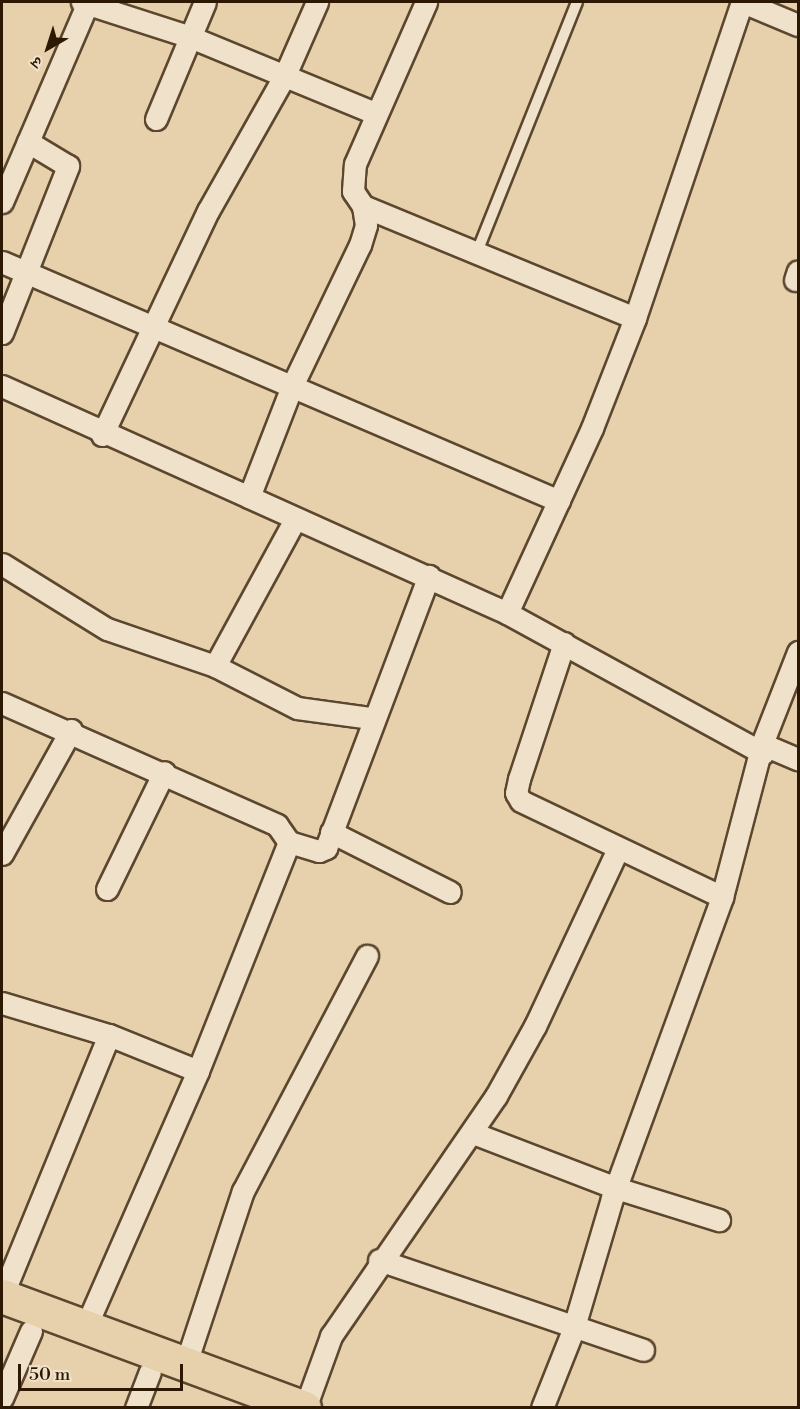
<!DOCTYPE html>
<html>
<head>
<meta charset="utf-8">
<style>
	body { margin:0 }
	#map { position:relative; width:800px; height:1409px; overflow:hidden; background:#e7d1ad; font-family:"Libre Bodoni","Noto Serif Devanagari",serif }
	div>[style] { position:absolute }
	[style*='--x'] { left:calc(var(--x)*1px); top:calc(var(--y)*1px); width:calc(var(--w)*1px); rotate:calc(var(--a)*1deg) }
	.roads { filter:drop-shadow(2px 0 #5c472e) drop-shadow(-2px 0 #5c472e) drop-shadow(0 2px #5c472e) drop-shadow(0 -2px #5c472e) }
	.service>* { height:10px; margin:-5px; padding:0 5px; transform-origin:5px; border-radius:5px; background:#efe1ca }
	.minor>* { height:21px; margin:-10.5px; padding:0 10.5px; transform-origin:10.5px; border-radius:10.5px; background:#efe1ca }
	.primary>* { height:33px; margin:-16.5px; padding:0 16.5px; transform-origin:16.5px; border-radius:16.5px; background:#e7d1ad }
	span { translate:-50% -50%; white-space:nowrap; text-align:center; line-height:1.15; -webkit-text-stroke:4.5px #efe1ca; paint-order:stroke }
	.frame { position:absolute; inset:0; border:3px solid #2d1903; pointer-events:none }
	.north { position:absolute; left:18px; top:18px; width:60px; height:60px; -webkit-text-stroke:4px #efe1ca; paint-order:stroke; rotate:219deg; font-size:16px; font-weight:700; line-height:24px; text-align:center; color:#2d1903 }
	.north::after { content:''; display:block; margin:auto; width:21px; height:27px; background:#2d1903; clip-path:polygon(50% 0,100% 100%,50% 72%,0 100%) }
	.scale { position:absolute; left:18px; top:1364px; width:165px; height:27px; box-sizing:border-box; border:3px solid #2d1903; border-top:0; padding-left:8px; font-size:18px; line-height:21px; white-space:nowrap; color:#2d1903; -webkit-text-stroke:4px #efe1ca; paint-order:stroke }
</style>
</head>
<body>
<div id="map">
	<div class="roads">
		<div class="service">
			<div style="--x:477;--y:252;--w:269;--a:-68.2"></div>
		</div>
		<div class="minor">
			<div style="--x:82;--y:2;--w:111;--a:17.8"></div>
			<div style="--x:188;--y:36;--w:202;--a:22.4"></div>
			<div style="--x:743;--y:2;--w:60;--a:22.7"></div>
			<div style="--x:156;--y:119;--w:127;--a:-67.3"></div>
			<div style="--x:2;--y:202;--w:218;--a:-66.7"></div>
			<div style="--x:363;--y:206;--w:294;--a:22.4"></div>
			<div style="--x:2;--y:262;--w:606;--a:23.22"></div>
			<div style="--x:795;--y:280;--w:9;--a:-72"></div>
			<div style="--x:2;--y:333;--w:180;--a:-68.4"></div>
			<div style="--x:68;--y:166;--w:47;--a:-149"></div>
			<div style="--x:2;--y:386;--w:554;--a:24.2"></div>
			<div style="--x:507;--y:613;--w:292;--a:28.7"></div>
			<div style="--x:102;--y:435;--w:248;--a:-64.7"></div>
			<div style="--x:208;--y:211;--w:156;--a:-60.5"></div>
			<div style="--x:285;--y:75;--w:80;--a:-66.3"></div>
			<div style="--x:249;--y:497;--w:119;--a:-68.8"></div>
			<div style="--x:292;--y:386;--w:157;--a:-64.3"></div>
			<div style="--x:360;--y:245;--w:21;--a:-73"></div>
			<div style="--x:366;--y:225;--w:19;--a:-99"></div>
			<div style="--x:363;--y:206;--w:18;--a:-124"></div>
			<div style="--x:353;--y:191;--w:27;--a:-86"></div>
			<div style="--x:355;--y:164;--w:177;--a:-66.3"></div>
			<div style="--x:2;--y:564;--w:123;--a:31.8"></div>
			<div style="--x:107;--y:629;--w:114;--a:18.9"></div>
			<div style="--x:215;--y:666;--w:92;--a:27.1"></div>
			<div style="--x:297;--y:708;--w:75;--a:7.7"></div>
			<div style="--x:507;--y:613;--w:204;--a:-65.3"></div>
			<div style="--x:592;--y:428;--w:118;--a:-68.6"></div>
			<div style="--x:635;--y:318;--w:334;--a:-71.3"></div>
			<div style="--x:564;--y:643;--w:143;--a:108.3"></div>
			<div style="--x:519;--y:779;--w:14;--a:102"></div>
			<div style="--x:516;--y:793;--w:9;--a:58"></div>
			<div style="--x:521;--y:801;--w:223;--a:25.5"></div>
			<div style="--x:215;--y:666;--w:165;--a:-61.4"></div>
			<div style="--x:2;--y:703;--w:301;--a:23.9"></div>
			<div style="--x:277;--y:825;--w:21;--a:55"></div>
			<div style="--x:289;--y:842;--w:246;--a:111.7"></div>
			<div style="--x:198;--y:1071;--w:281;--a:113.7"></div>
			<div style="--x:762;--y:744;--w:39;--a:23"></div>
			<div style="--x:331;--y:832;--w:133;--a:26.8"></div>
			<div style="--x:289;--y:842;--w:31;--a:17"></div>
			<div style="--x:319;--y:851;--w:8;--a:-23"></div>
			<div style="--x:326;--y:848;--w:291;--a:-69.3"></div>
			<div style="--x:2;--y:854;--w:142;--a:-60.9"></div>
			<div style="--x:107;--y:889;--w:130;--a:-64"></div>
			<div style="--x:2;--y:1003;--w:112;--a:16.7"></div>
			<div style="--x:109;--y:1035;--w:96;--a:22"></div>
			<div style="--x:473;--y:1133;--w:153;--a:21"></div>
			<div style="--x:616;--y:1188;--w:108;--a:17.3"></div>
			<div style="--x:379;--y:1260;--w:279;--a:18.8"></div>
			<div style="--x:2;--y:1296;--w:282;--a:-67.7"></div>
			<div style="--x:186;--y:1363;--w:181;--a:-71.7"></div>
			<div style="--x:243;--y:1191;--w:266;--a:-62.2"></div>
			<div style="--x:2;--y:1398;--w:73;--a:-66.6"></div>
			<div style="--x:136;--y:1408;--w:39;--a:-69"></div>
			<div style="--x:305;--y:1408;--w:77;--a:-70.1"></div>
			<div style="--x:331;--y:1336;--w:291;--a:-55.5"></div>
			<div style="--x:496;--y:1096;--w:80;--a:-60.9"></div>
			<div style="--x:535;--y:1026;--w:193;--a:-64.9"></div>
			<div style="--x:542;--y:1408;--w:84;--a:-68.3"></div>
			<div style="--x:573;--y:1330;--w:138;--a:-73.5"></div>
			<div style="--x:612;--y:1198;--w:320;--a:-69.9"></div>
			<div style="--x:722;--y:897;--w:158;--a:-75.3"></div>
			<div style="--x:762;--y:744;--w:99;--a:-68.6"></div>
		</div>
		<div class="primary">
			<div style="--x:2;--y:1296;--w:322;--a:20.3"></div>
		</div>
	</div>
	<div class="frame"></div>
	<div class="north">उ</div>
	<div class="scale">50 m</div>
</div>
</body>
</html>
